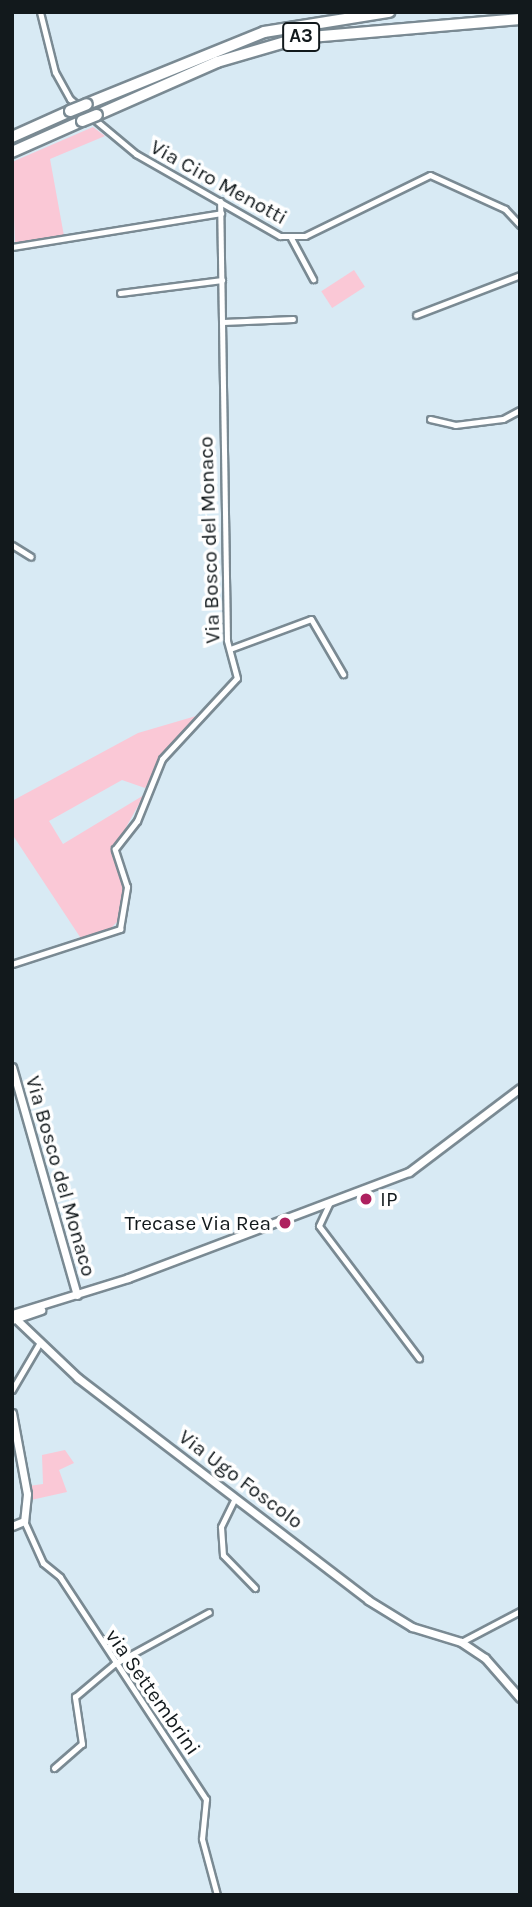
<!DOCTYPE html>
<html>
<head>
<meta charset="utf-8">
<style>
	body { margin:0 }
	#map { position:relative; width:532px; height:1907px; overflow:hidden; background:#d8eaf4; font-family:Karla,sans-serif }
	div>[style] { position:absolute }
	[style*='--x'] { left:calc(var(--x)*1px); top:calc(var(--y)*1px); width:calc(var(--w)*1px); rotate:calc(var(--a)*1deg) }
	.green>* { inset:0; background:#fac8d6; transform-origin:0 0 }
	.roads { filter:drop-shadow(2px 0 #7a8a93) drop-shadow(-2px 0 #7a8a93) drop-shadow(0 2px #7a8a93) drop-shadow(0 -2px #7a8a93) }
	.minor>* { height:5px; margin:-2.5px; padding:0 2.5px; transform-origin:2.5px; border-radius:2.5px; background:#fff }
	.tertiary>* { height:7px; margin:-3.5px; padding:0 3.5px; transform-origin:3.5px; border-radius:3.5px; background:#fff }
	.motorway>* { height:10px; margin:-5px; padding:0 5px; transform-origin:5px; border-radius:5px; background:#fff }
	.bridges { filter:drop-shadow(2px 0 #7a8a93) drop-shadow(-2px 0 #7a8a93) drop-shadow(0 2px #7a8a93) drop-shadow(0 -2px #7a8a93) }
	.motorway-bridge>* { height:10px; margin:-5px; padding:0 5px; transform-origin:5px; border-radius:5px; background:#fff }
	.dots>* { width:19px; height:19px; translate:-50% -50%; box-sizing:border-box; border:4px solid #fff; border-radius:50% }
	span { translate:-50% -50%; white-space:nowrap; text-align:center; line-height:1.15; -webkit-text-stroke:7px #fff; paint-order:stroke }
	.shield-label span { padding:2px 5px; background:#fff; border:2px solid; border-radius:5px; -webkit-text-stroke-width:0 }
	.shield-label { font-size:19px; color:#12191c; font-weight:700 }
	.street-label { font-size:21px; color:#12191c }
	.poi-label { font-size:21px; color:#12191c }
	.left { translate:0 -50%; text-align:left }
	.right { translate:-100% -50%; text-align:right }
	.frame { position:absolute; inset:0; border:14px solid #12191c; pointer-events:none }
</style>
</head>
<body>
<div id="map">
	<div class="green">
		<div style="clip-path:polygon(93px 127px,105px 136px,50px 159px,64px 236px,15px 245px,12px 162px)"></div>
		<div style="left:354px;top:270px;width:20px;height:39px;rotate:57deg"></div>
		<div style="clip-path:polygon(196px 716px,145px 788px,122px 780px,49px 821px,63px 844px,144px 795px,114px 849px,124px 892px,121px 918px,109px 930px,82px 940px,12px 834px,12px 801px,138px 733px)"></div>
		<div style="clip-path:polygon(65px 1450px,74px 1463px,59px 1470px,67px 1492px,31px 1500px,29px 1486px,43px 1484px,42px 1455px)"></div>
	</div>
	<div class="roads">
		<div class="minor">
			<div style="--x:40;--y:12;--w:62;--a:76"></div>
			<div style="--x:55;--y:72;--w:31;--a:61"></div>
			<div style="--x:70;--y:99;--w:86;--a:39.8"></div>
			<div style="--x:136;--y:154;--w:166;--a:29.7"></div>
			<div style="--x:280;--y:236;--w:25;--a:0"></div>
			<div style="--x:305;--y:236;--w:139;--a:-26"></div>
			<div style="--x:430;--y:175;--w:82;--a:24.4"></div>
			<div style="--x:505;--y:209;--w:22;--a:47"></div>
			<div style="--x:291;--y:238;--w:47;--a:61.8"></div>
			<div style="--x:12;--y:247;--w:212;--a:-9.2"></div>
			<div style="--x:120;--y:293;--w:103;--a:-7.3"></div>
			<div style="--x:416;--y:315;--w:111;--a:-21"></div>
			<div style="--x:223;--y:322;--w:70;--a:-2.5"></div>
			<div style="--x:430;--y:419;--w:26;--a:13"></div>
			<div style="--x:455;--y:425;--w:48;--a:-7.1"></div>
			<div style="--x:503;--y:419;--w:19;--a:-28"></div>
			<div style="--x:12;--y:545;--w:22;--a:32"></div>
			<div style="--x:230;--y:649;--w:86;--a:-20.3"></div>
			<div style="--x:311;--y:619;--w:64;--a:59.8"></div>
			<div style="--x:12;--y:964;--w:114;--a:-18"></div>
			<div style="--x:120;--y:929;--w:43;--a:-80.5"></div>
			<div style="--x:127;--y:887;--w:40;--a:-108"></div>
			<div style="--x:115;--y:849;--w:36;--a:-52"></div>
			<div style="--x:137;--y:821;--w:67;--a:-68"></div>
			<div style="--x:162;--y:759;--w:110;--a:-47.2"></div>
			<div style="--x:237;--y:678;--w:39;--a:-105"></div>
			<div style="--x:227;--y:640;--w:439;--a:-90.9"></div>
			<div style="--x:330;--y:1202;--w:26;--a:115"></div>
			<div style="--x:319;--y:1226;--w:166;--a:52.9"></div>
			<div style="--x:12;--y:1390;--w:53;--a:-59.6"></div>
			<div style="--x:235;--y:1498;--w:32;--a:116"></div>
			<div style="--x:221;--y:1527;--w:28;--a:86"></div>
			<div style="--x:223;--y:1555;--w:46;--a:45.9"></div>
			<div style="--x:24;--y:1521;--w:46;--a:65.7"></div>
			<div style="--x:43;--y:1563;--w:22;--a:39"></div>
			<div style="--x:60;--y:1577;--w:266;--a:56.7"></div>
			<div style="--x:206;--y:1799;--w:40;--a:95.7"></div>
			<div style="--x:202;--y:1839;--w:58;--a:75"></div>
			<div style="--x:461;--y:1642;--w:67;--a:-27.7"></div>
			<div style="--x:54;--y:1768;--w:37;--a:-41"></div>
			<div style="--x:82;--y:1744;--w:48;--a:-98.5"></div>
			<div style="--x:75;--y:1697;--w:51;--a:-40.2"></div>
			<div style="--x:114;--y:1664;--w:108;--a:-28.7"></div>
		</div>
		<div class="tertiary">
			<div style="--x:12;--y:1067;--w:237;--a:74.1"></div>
			<div style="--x:12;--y:1314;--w:121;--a:-17.2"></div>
			<div style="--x:128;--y:1278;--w:300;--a:-20.7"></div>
			<div style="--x:409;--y:1172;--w:139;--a:-37.1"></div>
			<div style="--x:16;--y:1319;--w:86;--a:43.6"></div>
			<div style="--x:78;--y:1378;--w:365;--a:37.4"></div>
			<div style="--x:368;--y:1600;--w:52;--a:31.5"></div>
			<div style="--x:412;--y:1627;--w:51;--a:17"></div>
			<div style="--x:461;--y:1642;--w:29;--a:34"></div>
			<div style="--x:485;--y:1658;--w:53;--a:48.8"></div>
			<div style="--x:12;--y:1320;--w:31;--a:-19"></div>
			<div style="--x:12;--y:1413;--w:82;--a:79.5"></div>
			<div style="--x:27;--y:1494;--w:27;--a:96"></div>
			<div style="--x:24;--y:1521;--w:13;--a:157"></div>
		</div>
		<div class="motorway">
			<div style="--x:87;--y:104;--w:191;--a:-22.1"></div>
			<div style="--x:264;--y:32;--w:127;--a:-9.1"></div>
			<div style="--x:97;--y:115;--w:131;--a:-23.8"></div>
			<div style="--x:217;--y:62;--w:85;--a:-16.3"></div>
			<div style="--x:299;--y:38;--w:222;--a:-4.9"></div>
			<div style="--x:12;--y:137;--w:64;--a:-24.1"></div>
			<div style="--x:12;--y:152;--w:77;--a:-23.9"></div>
		</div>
	</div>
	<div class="bridges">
		<div class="motorway-bridge">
			<div style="--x:70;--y:111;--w:18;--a:-22"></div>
			<div style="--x:82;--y:121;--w:16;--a:-22"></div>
		</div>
	</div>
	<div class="dots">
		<div style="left:366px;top:1199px;background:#ae215f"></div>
		<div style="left:285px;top:1223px;background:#ae215f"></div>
	</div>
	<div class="shield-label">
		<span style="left:301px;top:37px">A3</span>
	</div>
	<div class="street-label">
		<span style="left:219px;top:182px;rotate:29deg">Via Ciro Menotti</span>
		<span style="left:209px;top:540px;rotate:-92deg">Via Bosco del Monaco</span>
		<span style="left:61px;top:1176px;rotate:74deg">Via Bosco del Monaco</span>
		<span style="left:241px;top:1479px;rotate:37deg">Via Ugo Foscolo</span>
		<span style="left:153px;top:1692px;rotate:55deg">via Settembrini</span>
	</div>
	<div class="poi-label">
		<span class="left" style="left:380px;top:1199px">IP</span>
		<span class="right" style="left:271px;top:1223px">Trecase Via Rea</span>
	</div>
	<div class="frame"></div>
</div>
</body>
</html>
